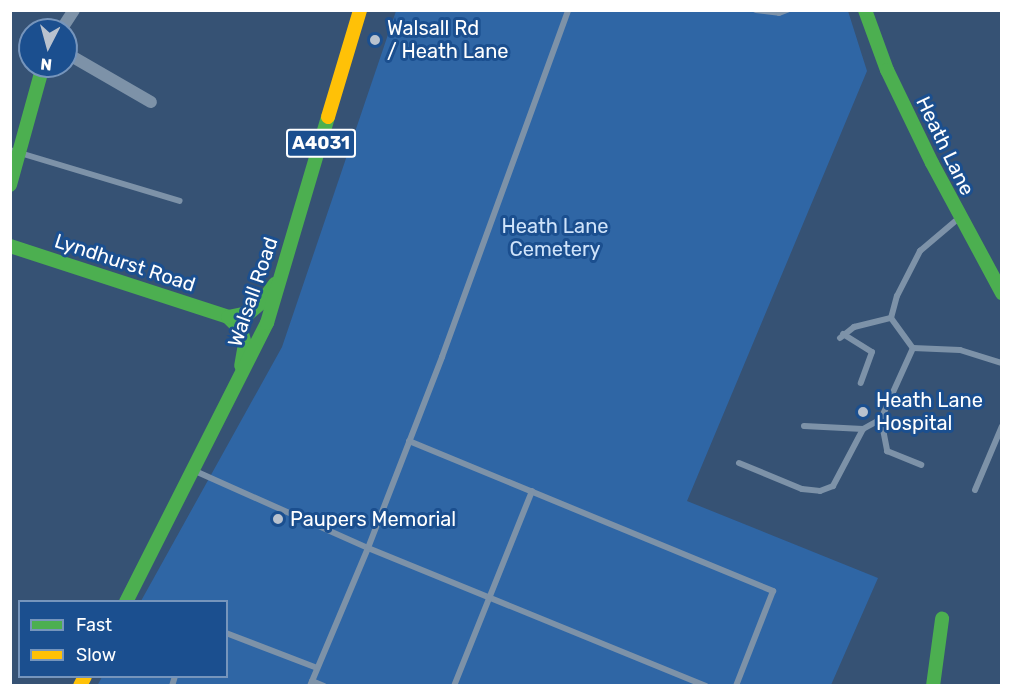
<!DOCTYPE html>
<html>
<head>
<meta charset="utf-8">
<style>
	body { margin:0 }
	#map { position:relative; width:1012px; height:696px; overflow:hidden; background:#365274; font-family:Rubik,sans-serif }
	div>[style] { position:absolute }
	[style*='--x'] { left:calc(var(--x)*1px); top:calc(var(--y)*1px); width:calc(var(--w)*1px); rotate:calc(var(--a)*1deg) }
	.green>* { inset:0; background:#2f66a5 }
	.lane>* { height:6px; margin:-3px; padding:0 3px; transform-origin:3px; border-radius:3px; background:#7d92a8 }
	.street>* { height:12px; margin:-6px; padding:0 6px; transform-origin:6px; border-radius:6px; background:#7d92a8 }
	.fast>* { height:14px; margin:-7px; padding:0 7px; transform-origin:7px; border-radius:7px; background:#4caf50 }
	.slow>* { height:14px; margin:-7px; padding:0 7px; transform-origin:7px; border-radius:7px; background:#ffc107 }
	.dots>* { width:16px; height:16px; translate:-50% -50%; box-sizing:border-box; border:3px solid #1b4f8f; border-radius:50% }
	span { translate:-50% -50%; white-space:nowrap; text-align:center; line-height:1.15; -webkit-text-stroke:6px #1b4f8f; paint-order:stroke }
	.shield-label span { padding:2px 4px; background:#1b4f8f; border:2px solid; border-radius:4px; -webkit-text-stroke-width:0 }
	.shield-label { font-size:18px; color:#fff; font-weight:700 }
	.poi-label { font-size:20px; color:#fff }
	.left { translate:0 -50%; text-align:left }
	.street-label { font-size:20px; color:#fff }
	.park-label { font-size:20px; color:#cfe3fa }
	.frame { position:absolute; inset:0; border:12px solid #fff; pointer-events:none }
	.legend { position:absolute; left:18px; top:600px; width:210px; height:78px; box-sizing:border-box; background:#1b4f8f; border:2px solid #7695bc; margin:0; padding:8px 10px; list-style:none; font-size:18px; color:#fff }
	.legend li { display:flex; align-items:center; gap:12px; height:30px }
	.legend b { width:30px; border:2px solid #7695bc }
	.north { position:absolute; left:18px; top:18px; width:60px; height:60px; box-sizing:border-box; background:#1b4f8f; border:2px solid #7695bc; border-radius:50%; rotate:186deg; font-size:16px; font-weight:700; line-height:24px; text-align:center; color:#fff }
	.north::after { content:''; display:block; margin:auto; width:21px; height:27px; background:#b9c2ce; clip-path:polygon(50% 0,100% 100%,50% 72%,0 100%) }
</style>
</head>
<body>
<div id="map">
	<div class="green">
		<div style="clip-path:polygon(396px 11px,848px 11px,867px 71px,687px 501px,878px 578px,831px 685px,97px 686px,102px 677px,226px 676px,226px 602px,141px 601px,282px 347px)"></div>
	</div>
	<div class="lane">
		<div style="--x:756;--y:10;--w:23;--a:7"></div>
		<div style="--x:779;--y:13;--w:9;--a:-21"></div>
		<div style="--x:10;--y:150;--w:177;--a:16.7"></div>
		<div style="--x:891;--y:318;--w:37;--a:54"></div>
		<div style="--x:913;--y:348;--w:78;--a:114.3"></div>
		<div style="--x:881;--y:419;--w:33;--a:79"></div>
		<div style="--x:887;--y:451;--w:37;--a:22"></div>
		<div style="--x:891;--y:318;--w:23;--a:-75"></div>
		<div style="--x:897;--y:296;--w:51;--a:-62.9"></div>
		<div style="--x:920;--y:251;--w:51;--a:-40.2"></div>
		<div style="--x:843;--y:334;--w:34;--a:32"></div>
		<div style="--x:872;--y:352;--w:33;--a:110"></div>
		<div style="--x:840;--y:338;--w:18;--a:-38"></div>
		<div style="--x:854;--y:327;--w:38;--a:-14"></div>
		<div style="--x:913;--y:348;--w:47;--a:2.4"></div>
		<div style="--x:960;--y:350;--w:44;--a:17.2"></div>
		<div style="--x:804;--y:426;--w:59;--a:2.9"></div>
		<div style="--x:863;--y:429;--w:21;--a:-29"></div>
		<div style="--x:409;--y:441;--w:394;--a:22.4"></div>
		<div style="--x:773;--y:591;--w:102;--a:111.3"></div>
		<div style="--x:739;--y:463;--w:68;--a:22.4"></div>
		<div style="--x:802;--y:489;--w:18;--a:6"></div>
		<div style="--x:820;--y:491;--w:14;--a:-21"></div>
		<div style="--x:833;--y:486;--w:64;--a:-62.2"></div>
		<div style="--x:195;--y:471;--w:189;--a:24"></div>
		<div style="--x:368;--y:548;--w:365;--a:22.2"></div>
		<div style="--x:975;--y:490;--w:69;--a:-67.1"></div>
		<div style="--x:226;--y:633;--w:97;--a:21"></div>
		<div style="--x:312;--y:681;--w:13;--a:23"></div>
		<div style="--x:172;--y:686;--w:10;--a:-73"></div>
		<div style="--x:310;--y:686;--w:150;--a:-67.2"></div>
		<div style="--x:368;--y:548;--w:205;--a:-68.8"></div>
		<div style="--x:442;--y:357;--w:369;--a:-70"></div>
		<div style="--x:454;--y:686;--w:210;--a:-68.2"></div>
	</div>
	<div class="street">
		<div style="--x:61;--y:30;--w:24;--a:-57"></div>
		<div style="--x:66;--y:53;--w:98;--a:30"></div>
	</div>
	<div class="fast">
		<div style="--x:865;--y:10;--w:64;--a:69.9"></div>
		<div style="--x:887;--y:70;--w:103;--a:64.2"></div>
		<div style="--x:932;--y:163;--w:148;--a:61.7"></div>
		<div style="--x:10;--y:185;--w:123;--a:-74.5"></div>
		<div style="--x:10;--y:246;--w:229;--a:18"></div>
		<div style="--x:228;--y:317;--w:18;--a:45"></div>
		<div style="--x:241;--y:330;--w:15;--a:74"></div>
		<div style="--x:245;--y:344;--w:22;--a:100"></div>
		<div style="--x:228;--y:317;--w:21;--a:-11"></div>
		<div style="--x:249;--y:313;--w:16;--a:-40"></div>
		<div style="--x:261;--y:303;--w:24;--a:-54"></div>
		<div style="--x:126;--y:602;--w:313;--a:-63.2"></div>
		<div style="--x:267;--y:323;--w:215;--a:-73.5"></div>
		<div style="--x:933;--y:686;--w:68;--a:-82.3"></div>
	</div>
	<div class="slow">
		<div style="--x:328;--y:117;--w:112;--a:-73.3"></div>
		<div style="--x:80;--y:686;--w:11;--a:-63"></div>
	</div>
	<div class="dots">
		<div style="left:375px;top:40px;background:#b9c2ce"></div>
		<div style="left:863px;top:412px;background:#b9c2ce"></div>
		<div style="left:278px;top:519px;background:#b9c2ce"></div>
	</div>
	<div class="shield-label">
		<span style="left:321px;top:143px">A4031</span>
	</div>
	<div class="poi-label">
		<span class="left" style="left:387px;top:40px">Walsall Rd<br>/ Heath Lane</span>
		<span class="left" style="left:876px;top:412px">Heath Lane<br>Hospital</span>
		<span class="left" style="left:290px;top:519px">Paupers Memorial</span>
	</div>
	<div class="street-label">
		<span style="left:945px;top:146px;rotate:64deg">Heath Lane</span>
		<span style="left:125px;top:263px;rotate:18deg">Lyndhurst Road</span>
		<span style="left:253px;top:292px;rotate:-71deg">Walsall Road</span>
	</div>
	<div class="park-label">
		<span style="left:555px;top:238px">Heath Lane<br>Cemetery</span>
	</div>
	<div class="frame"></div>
	<ul class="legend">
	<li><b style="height:8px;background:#4caf50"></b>Fast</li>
	<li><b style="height:8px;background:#ffc107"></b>Slow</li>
	</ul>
	<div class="north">N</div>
</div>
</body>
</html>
